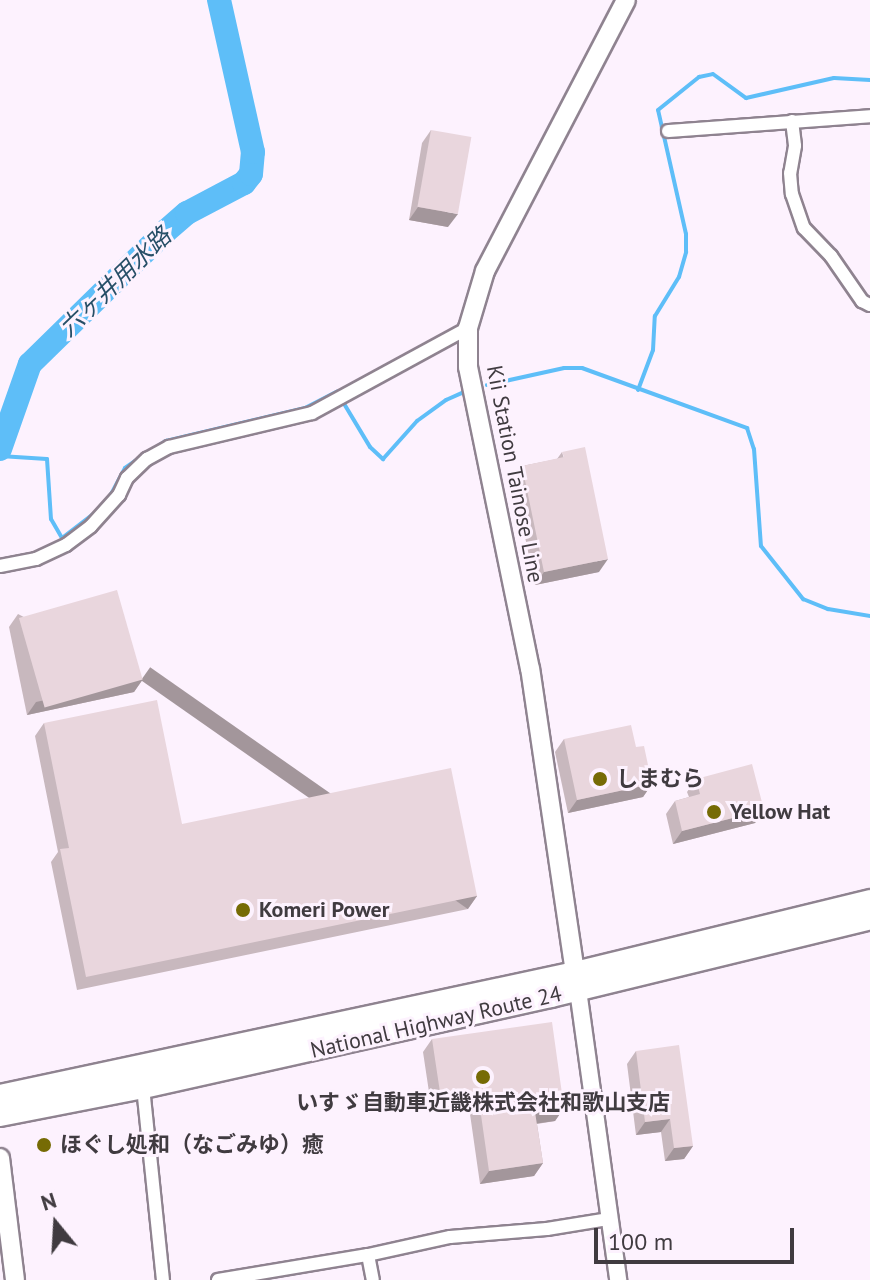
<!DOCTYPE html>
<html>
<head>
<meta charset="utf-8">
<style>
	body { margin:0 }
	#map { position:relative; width:870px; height:1280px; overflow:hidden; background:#fdf2fe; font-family:"PT Sans","Noto Sans JP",sans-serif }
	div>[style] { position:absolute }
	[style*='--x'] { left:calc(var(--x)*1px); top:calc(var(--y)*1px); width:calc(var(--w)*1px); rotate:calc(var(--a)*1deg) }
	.stream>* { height:4px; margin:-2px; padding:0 2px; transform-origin:2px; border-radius:2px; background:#5ebef8 }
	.river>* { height:24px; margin:-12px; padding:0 12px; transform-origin:12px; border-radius:12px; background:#5ebef8 }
	.roads { filter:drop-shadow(2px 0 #8f8390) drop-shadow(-2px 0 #8f8390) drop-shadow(0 2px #8f8390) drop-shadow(0 -2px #8f8390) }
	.minor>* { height:12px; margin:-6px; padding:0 6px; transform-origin:6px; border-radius:6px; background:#fff }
	.tertiary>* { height:16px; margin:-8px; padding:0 8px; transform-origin:8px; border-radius:8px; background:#fff }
	.secondary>* { height:18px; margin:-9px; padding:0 9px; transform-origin:9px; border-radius:9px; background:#fff }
	.trunk>* { height:22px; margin:-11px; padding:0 11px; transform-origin:11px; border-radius:11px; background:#fff }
	.wall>* { inset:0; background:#c8b8be }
	.shaded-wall>* { inset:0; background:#a3969b; transform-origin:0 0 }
	.building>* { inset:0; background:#e9d6dd; transform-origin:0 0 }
	.dots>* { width:22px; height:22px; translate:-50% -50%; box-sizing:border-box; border:4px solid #fdf2fe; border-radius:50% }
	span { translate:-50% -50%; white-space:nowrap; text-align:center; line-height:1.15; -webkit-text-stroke:6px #fdf2fe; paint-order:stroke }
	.street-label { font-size:22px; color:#403b40 }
	.poi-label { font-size:22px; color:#403b40; font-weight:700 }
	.left { translate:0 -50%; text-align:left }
	.water-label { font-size:24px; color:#274f67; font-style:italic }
	.north { position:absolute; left:16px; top:1184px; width:80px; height:80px; -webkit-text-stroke:6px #fdf2fe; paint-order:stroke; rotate:342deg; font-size:22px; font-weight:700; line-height:32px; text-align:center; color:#403b40 }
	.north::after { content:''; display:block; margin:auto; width:28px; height:36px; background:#403b40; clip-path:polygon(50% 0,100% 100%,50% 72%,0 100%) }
	.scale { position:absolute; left:594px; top:1228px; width:200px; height:36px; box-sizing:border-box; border:4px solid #403b40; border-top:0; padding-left:10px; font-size:24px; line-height:28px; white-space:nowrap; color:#403b40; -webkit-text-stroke:6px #fdf2fe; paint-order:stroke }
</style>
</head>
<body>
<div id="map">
	<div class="stream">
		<div style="--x:487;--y:385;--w:79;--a:-12.4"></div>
		<div style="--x:564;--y:368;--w:18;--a:0"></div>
		<div style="--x:582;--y:368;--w:176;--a:20"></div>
		<div style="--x:747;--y:428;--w:22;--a:72"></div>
		<div style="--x:754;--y:449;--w:97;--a:85.9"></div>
		<div style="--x:761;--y:546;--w:68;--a:51.6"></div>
		<div style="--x:803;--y:599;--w:27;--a:22"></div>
		<div style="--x:828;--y:609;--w:43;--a:9.5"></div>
		<div style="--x:638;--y:390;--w:43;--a:-69.4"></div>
		<div style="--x:653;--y:350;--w:34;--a:-87"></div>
		<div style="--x:655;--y:316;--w:46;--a:-58.4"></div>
		<div style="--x:679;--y:277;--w:26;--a:-74"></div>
		<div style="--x:686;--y:252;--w:18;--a:-90"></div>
		<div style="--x:686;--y:234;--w:127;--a:-102.7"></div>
		<div style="--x:658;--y:110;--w:53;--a:-38.8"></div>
		<div style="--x:699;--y:77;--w:14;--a:-12"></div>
		<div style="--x:713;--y:74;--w:41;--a:36"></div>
		<div style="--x:746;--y:98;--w:90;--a:-12.8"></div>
		<div style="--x:834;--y:78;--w:36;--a:3"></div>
		<div style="--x:152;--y:450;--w:17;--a:-33"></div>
		<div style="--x:166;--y:441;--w:143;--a:-13.4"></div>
		<div style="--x:305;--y:408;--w:36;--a:-27"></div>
		<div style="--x:337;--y:392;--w:64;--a:59"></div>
		<div style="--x:370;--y:447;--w:18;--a:43"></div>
		<div style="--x:383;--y:459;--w:51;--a:-48.2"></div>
		<div style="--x:417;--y:421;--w:36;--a:-36"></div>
		<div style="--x:446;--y:400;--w:20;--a:-24"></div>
		<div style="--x:0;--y:456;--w:47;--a:3.7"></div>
		<div style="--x:47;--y:459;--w:60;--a:86.2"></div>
		<div style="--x:51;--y:519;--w:22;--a:60"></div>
		<div style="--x:62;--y:538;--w:43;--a:-37.4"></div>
		<div style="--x:108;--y:500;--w:36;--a:-62"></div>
		<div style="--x:125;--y:468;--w:19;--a:-35"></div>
	</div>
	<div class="river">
		<div style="--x:0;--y:449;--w:90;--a:-70.6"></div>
		<div style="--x:30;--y:364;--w:190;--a:-44.4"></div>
		<div style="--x:166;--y:231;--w:28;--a:-41"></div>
		<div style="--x:187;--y:213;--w:64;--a:-27.8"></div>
		<div style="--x:244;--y:183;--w:11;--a:-52"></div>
		<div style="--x:251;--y:174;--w:22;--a:-85"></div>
		<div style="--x:253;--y:152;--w:156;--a:-102.6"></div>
	</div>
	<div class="roads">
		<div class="minor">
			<div style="--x:792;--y:121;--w:25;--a:83"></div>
			<div style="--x:795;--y:146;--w:27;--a:100"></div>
			<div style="--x:790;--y:173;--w:21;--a:85"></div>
			<div style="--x:792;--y:194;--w:36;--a:71"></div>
			<div style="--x:804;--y:228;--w:39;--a:46"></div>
			<div style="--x:831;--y:256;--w:55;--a:55.4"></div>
			<div style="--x:862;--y:301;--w:9;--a:27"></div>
			<div style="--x:668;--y:131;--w:203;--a:-4.2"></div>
			<div style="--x:0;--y:566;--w:37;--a:-11"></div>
			<div style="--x:36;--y:559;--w:33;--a:-25"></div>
			<div style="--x:66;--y:545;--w:31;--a:-37"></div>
			<div style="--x:91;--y:526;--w:42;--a:-47.9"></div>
			<div style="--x:119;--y:495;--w:19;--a:-65"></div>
			<div style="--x:127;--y:478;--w:28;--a:-44"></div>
			<div style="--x:147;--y:459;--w:25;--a:-29"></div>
			<div style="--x:169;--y:447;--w:147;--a:-13.4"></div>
			<div style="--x:312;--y:413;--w:178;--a:-28.6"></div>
			<div style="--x:143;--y:1087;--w:194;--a:84.1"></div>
			<div style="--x:368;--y:1255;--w:25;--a:79"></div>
			<div style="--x:218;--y:1280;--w:152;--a:-9.5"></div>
			<div style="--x:368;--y:1255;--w:84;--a:-12.4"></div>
			<div style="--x:450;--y:1237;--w:97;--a:-4.7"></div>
			<div style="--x:547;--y:1229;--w:63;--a:-9.2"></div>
		</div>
		<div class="tertiary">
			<div style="--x:578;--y:990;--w:293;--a:82.1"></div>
		</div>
		<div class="secondary">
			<div style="--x:577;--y:986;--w:320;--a:-98.4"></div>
			<div style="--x:530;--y:669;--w:308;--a:-101.6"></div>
			<div style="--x:468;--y:367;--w:39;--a:-90"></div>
			<div style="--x:468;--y:328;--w:59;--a:-73.4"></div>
			<div style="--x:485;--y:271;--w:305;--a:-62.5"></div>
			<div style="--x:0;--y:1158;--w:123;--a:83"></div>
		</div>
		<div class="trunk">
			<div style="--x:0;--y:1096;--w:588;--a:-12.07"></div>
			<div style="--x:575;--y:973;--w:304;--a:-13.7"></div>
			<div style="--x:0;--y:1115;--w:146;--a:-11.1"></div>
			<div style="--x:143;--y:1087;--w:418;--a:-12.6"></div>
			<div style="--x:551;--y:996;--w:328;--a:-13.7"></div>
		</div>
	</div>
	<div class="wall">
		<div style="clip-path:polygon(431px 130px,448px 227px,409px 220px,422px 143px)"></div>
		<div style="clip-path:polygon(562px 452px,599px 572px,535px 585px,513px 479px,522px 466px,557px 459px)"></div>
		<div style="clip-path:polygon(18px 614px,143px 679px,134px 692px,27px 715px,9px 627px)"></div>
		<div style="clip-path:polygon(44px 723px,182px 824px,477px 896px,468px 909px,77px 990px,51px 862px,58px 852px,35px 736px)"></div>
		<div style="clip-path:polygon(564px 739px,636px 747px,652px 784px,643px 797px,568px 813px,555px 752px)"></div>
		<div style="clip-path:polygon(696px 779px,764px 810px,755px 823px,673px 844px,666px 814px,675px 801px,689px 797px,687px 792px)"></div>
		<div style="clip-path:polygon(432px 1039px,564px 1108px,555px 1121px,537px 1124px,543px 1163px,534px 1176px,480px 1184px,469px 1107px,432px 1112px,423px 1052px)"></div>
		<div style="clip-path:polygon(636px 1051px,693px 1146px,684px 1159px,665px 1161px,661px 1132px,636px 1135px,627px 1064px)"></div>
	</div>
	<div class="shaded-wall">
		<div style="clip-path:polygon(418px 207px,458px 214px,448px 227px,409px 220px)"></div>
		<div style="clip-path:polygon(608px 559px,599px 572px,535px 585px,544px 572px)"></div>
		<div style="clip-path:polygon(143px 679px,134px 692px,27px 715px,36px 702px)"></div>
		<div style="clip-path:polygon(652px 784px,643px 797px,568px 813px,577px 800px)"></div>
		<div style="clip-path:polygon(764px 810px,755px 823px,673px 844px,682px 831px)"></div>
		<div style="left:477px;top:896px;width:16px;height:399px;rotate:125deg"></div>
		<div style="clip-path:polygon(478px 1094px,469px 1107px,432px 1112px,441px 1099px)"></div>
		<div style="clip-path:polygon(564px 1108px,555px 1121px,526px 1125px,535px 1112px)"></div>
		<div style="clip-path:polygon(670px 1119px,661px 1132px,636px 1135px,645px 1122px)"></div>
		<div style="clip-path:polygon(693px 1146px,684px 1159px,665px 1161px,674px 1148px)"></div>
		<div style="clip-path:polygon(543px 1163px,534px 1176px,480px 1184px,489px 1171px)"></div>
	</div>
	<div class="building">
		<div style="left:431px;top:130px;width:41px;height:78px;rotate:10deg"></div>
		<div style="clip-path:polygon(585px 447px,608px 559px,544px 572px,522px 466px,564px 457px,562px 452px)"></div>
		<div style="left:117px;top:590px;width:93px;height:102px;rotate:74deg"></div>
		<div style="clip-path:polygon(157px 700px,182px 824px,451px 768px,477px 896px,86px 977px,60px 849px,69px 848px,44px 723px)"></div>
		<div style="clip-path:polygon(631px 725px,636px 747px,644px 746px,652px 784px,577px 800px,564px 739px)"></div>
		<div style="clip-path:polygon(752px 764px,764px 810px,682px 831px,675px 801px,700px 794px,696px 779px)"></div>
		<div style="clip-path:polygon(552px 1022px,564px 1108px,535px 1112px,543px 1163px,489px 1171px,478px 1094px,441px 1099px,432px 1039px)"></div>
		<div style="clip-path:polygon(679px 1045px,693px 1146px,674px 1148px,670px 1119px,645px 1122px,636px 1051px)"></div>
	</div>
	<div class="dots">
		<div style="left:600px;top:779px;background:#766b05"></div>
		<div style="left:714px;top:812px;background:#766b05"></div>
		<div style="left:243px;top:910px;background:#766b05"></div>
		<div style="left:483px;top:1077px;background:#766b05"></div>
		<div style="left:44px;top:1145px;background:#766b05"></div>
	</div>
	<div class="street-label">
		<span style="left:515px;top:474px;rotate:79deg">Kii Station Tainose Line</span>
		<span style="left:436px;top:1022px;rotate:-13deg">National Highway Route 24</span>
	</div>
	<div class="poi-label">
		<span class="left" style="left:616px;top:779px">しまむら</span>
		<span class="left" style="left:730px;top:812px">Yellow Hat</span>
		<span class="left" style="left:259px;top:910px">Komeri Power</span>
		<span style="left:483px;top:1103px">いすゞ自動車近畿株式会社和歌山支店</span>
		<span class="left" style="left:60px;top:1145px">ほぐし処和（なごみゆ）癒</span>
	</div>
	<div class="water-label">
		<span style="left:115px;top:282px;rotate:-44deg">六ヶ井用水路</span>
	</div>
	<div class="north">N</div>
	<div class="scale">100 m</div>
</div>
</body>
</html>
